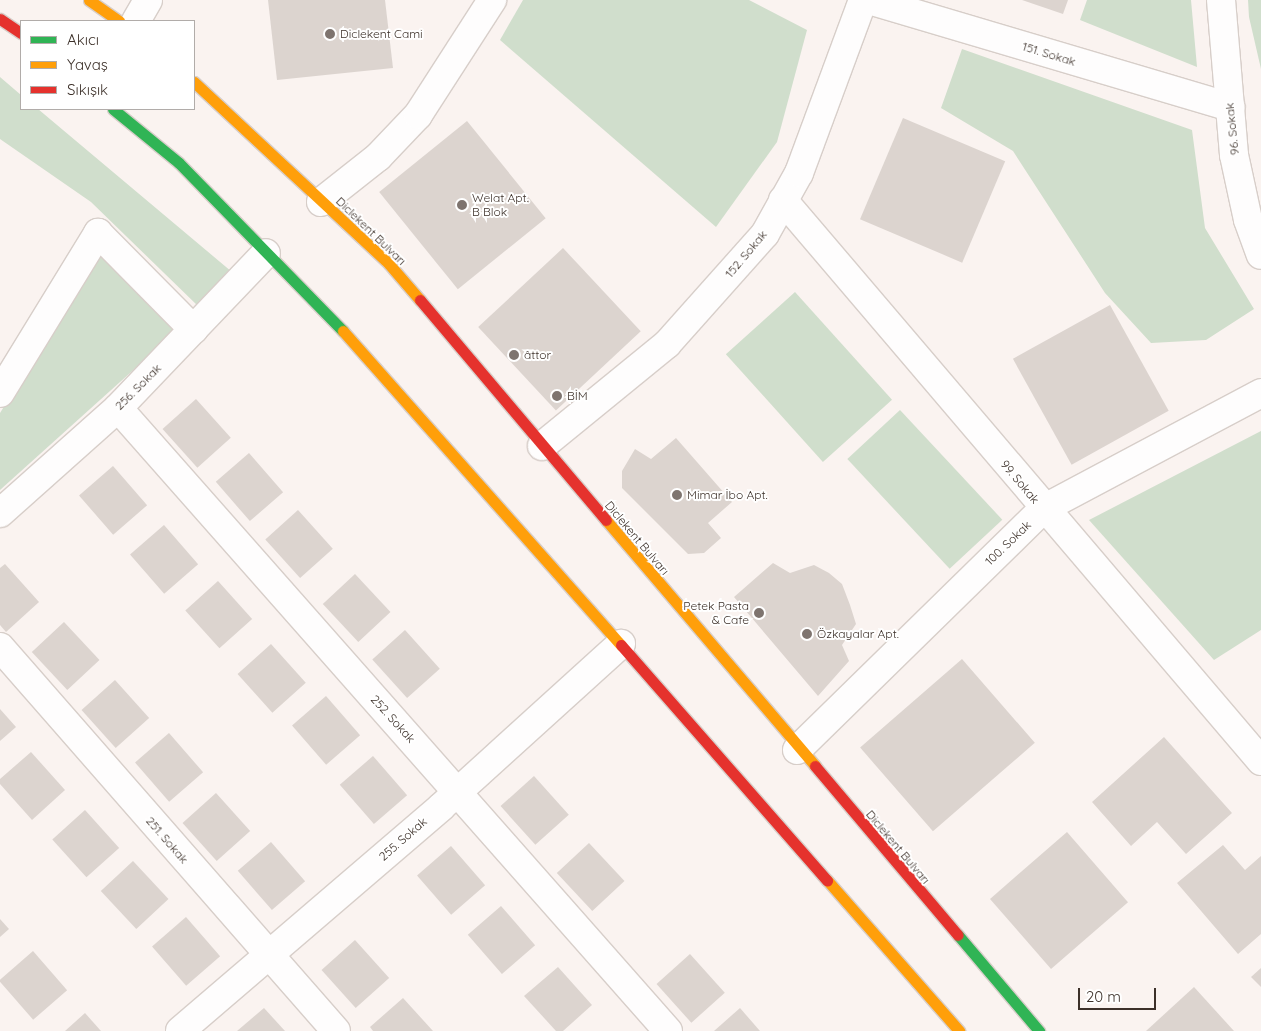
<!DOCTYPE html>
<html>
<head>
<meta charset="utf-8">
<style>
	body { margin:0 }
	#map { position:relative; width:1261px; height:1031px; overflow:hidden; background:#faf3f0; font-family:Quicksand,sans-serif }
	div>[style] { position:absolute }
	[style*='--x'] { left:calc(var(--x)*1px); top:calc(var(--y)*1px); width:calc(var(--w)*1px); rotate:calc(var(--a)*1deg) }
	.green>* { inset:0; background:#d0decc; transform-origin:0 0 }
	.building>* { inset:0; background:#dcd4cf; transform-origin:0 0 }
	.roads { filter:drop-shadow(1px 0 #d7cec9) drop-shadow(-1px 0 #d7cec9) drop-shadow(0 1px #d7cec9) drop-shadow(0 -1px #d7cec9) }
	.street>* { height:28px; margin:-14px; padding:0 14px; transform-origin:14px; border-radius:14px; background:#fefdfd }
	.fast>* { height:11px; margin:-5.5px; padding:0 5.5px; transform-origin:5.5px; border-radius:5.5px; background:#30b455 }
	.slow>* { height:11px; margin:-5.5px; padding:0 5.5px; transform-origin:5.5px; border-radius:5.5px; background:#ff9f0a }
	.jam>* { height:11px; margin:-5.5px; padding:0 5.5px; transform-origin:5.5px; border-radius:5.5px; background:#e5322d }
	.dots>* { width:14px; height:14px; translate:-50% -50%; box-sizing:border-box; border:2px solid #fff; border-radius:50% }
	span { translate:-50% -50%; white-space:nowrap; text-align:center; line-height:1.15; -webkit-text-stroke:4px #fff; paint-order:stroke }
	.poi-label { font-size:12px; color:#3c3029 }
	.left { translate:0 -50%; text-align:left }
	.right { translate:-100% -50%; text-align:right }
	.street-label { font-size:12px; color:#3c3029 }
	.legend { position:absolute; left:20px; top:20px; width:175px; height:90px; box-sizing:border-box; background:#fff; border:1px solid #b1aca9; margin:0; padding:6px 9px; list-style:none; font-size:15px; color:#3c3029 }
	.legend li { display:flex; align-items:center; gap:10px; height:25px }
	.legend b { width:25px; border:1px solid #b1aca9 }
	.scale { position:absolute; left:1078px; top:988px; width:78px; height:22px; box-sizing:border-box; border:2px solid #3c3029; border-top:0; padding-left:6px; font-size:15px; line-height:18px; white-space:nowrap; color:#3c3029; -webkit-text-stroke:4px #fff; paint-order:stroke }
</style>
</head>
<body>
<div id="map">
	<div class="green">
		<div style="clip-path:polygon(523px 0,749px 0,807px 30px,777px 142px,716px 227px,500px 40px)"></div>
		<div style="clip-path:polygon(1087px 0,1191px 0,1197px 67px,1080px 20px)"></div>
		<div style="clip-path:polygon(1248px 0,1261px 0,1261px 69px,1249px 17px)"></div>
		<div style="clip-path:polygon(962px 49px,1192px 130px,1205px 228px,1254px 309px,1206px 340px,1151px 343px,1105px 293px,1013px 151px,941px 108px)"></div>
		<div style="clip-path:polygon(0 77px,21px 95px,21px 109px,38px 109px,232px 272px,199px 307px,91px 202px,0 139px)"></div>
		<div style="clip-path:polygon(102px 250px,180px 328px,0 490px,0 413px)"></div>
		<div style="left:795px;top:292px;width:145px;height:93px;rotate:48deg"></div>
		<div style="left:900px;top:410px;width:150px;height:72px;rotate:47deg"></div>
		<div style="clip-path:polygon(1261px 431px,1261px 630px,1214px 660px,1089px 520px)"></div>
	</div>
	<div class="building">
		<div style="clip-path:polygon(268px 0,385px 0,393px 68px,277px 80px)"></div>
		<div style="clip-path:polygon(1022px 0,1068px 0,1063px 14px)"></div>
		<div style="left:903px;top:118px;width:111px;height:110px;rotate:23deg"></div>
		<div style="left:467px;top:121px;width:125px;height:113px;rotate:51deg"></div>
		<div style="left:563px;top:248px;width:114px;height:116px;rotate:47deg"></div>
		<div style="left:1110px;top:305px;width:121px;height:111px;rotate:61deg"></div>
		<div style="left:196px;top:399px;width:52px;height:45px;rotate:48deg"></div>
		<div style="clip-path:polygon(676px 438px,732px 502px,708px 523px,721px 538px,704px 553px,688px 554px,622px 488px,622px 471px,635px 449px,651px 459px)"></div>
		<div style="left:249px;top:453px;width:52px;height:44px;rotate:49deg"></div>
		<div style="left:113px;top:466px;width:52px;height:45px;rotate:49deg"></div>
		<div style="left:298px;top:510px;width:52px;height:44px;rotate:48deg"></div>
		<div style="left:164px;top:525px;width:52px;height:45px;rotate:49deg"></div>
		<div style="clip-path:polygon(773px 563px,790px 573px,814px 565px,829px 573px,842px 584px,850px 605px,856px 624px,842px 645px,849px 661px,818px 696px,734px 597px)"></div>
		<div style="clip-path:polygon(5px 564px,39px 602px,6px 632px,0 625px,0 568px)"></div>
		<div style="left:355px;top:574px;width:52px;height:44px;rotate:47deg"></div>
		<div style="left:218px;top:581px;width:51px;height:44px;rotate:48deg"></div>
		<div style="left:64px;top:622px;width:52px;height:44px;rotate:47deg"></div>
		<div style="left:405px;top:630px;width:52px;height:44px;rotate:48deg"></div>
		<div style="left:271px;top:644px;width:52px;height:45px;rotate:48deg"></div>
		<div style="left:962px;top:659px;width:111px;height:135px;rotate:49deg"></div>
		<div style="left:115px;top:680px;width:51px;height:45px;rotate:48deg"></div>
		<div style="left:326px;top:696px;width:52px;height:45px;rotate:49deg"></div>
		<div style="clip-path:polygon(0 709px,16px 727px,0 741px)"></div>
		<div style="left:169px;top:733px;width:52px;height:45px;rotate:49deg"></div>
		<div style="clip-path:polygon(1164px 737px,1232px 813px,1186px 854px,1157px 822px,1131px 846px,1092px 802px)"></div>
		<div style="clip-path:polygon(31px 752px,65px 790px,32px 820px,0 784px,0 779px)"></div>
		<div style="left:373px;top:756px;width:52px;height:44px;rotate:49deg"></div>
		<div style="left:534px;top:776px;width:52px;height:45px;rotate:48deg"></div>
		<div style="left:216px;top:793px;width:51px;height:45px;rotate:48deg"></div>
		<div style="left:85px;top:810px;width:51px;height:44px;rotate:48deg"></div>
		<div style="left:1067px;top:832px;width:93px;height:102px;rotate:49deg"></div>
		<div style="left:271px;top:842px;width:52px;height:44px;rotate:49deg"></div>
		<div style="left:589px;top:843px;width:52px;height:44px;rotate:47deg"></div>
		<div style="clip-path:polygon(1223px 845px,1245px 870px,1261px 856px,1261px 934px,1238px 954px,1177px 883px)"></div>
		<div style="left:451px;top:846px;width:52px;height:45px;rotate:49deg"></div>
		<div style="left:133px;top:861px;width:52px;height:44px;rotate:47deg"></div>
		<div style="left:501px;top:906px;width:52px;height:44px;rotate:49deg"></div>
		<div style="left:186px;top:917px;width:52px;height:45px;rotate:49deg"></div>
		<div style="clip-path:polygon(0 919px,9px 929px,0 937px)"></div>
		<div style="left:355px;top:940px;width:51px;height:45px;rotate:48deg"></div>
		<div style="left:33px;top:951px;width:52px;height:45px;rotate:49deg"></div>
		<div style="left:690px;top:954px;width:52px;height:45px;rotate:48deg"></div>
		<div style="clip-path:polygon(558px 967px,592px 1005px,563px 1031px,556px 1031px,524px 996px)"></div>
		<div style="clip-path:polygon(1261px 968px,1261px 987px,1251px 977px)"></div>
		<div style="clip-path:polygon(1194px 987px,1234px 1031px,1146px 1031px)"></div>
		<div style="clip-path:polygon(403px 998px,433px 1031px,373px 1031px,370px 1027px)"></div>
		<div style="clip-path:polygon(264px 1008px,285px 1031px,237px 1031px)"></div>
		<div style="clip-path:polygon(740px 1008px,760px 1031px,714px 1031px)"></div>
		<div style="clip-path:polygon(85px 1013px,101px 1031px,65px 1031px)"></div>
	</div>
	<div class="roads">
		<div class="street">
			<div style="--x:869;--y:0;--w:377;--a:16.5"></div>
			<div style="--x:1221;--y:0;--w:156;--a:85.2"></div>
			<div style="--x:1234;--y:155;--w:66;--a:77.8"></div>
			<div style="--x:1248;--y:220;--w:37;--a:70"></div>
			<div style="--x:136;--y:21;--w:24;--a:-60"></div>
			<div style="--x:783;--y:200;--w:737;--a:49.57"></div>
			<div style="--x:321;--y:202;--w:73;--a:-38.3"></div>
			<div style="--x:378;--y:157;--w:58;--a:-46.4"></div>
			<div style="--x:418;--y:115;--w:137;--a:-57.2"></div>
			<div style="--x:0;--y:393;--w:188;--a:-58.5"></div>
			<div style="--x:98;--y:233;--w:136;--a:45.3"></div>
			<div style="--x:118;--y:408;--w:831;--a:48.56"></div>
			<div style="--x:542;--y:446;--w:161;--a:-39.2"></div>
			<div style="--x:667;--y:344;--w:147;--a:-48.3"></div>
			<div style="--x:765;--y:234;--w:70;--a:-60.9"></div>
			<div style="--x:799;--y:173;--w:184;--a:-69.7"></div>
			<div style="--x:0;--y:513;--w:158;--a:-41.7"></div>
			<div style="--x:118;--y:408;--w:214;--a:-46.3"></div>
			<div style="--x:0;--y:647;--w:510;--a:48.81"></div>
			<div style="--x:797;--y:750;--w:344;--a:-44.4"></div>
			<div style="--x:1043;--y:509;--w:247;--a:-28"></div>
			<div style="--x:180;--y:1031;--w:344;--a:-40.6"></div>
			<div style="--x:441;--y:807;--w:243;--a:-42.2"></div>
		</div>
		<div class="fast">
			<div style="--x:113;--y:109;--w:85;--a:39.3"></div>
			<div style="--x:179;--y:163;--w:235;--a:45.7"></div>
			<div style="--x:958;--y:935;--w:126;--a:49.8"></div>
		</div>
		<div class="slow">
			<div style="--x:89;--y:0;--w:37;--a:35"></div>
			<div style="--x:194;--y:82;--w:267;--a:43"></div>
			<div style="--x:389;--y:264;--w:48;--a:49.3"></div>
			<div style="--x:343;--y:331;--w:419;--a:48.5"></div>
			<div style="--x:606;--y:520;--w:323;--a:49.6"></div>
			<div style="--x:827;--y:880;--w:201;--a:48.8"></div>
		</div>
		<div class="jam">
			<div style="--x:0;--y:19;--w:25;--a:34"></div>
			<div style="--x:420;--y:300;--w:288;--a:49.8"></div>
			<div style="--x:621;--y:645;--w:313;--a:48.8"></div>
			<div style="--x:815;--y:766;--w:221;--a:49.8"></div>
		</div>
	</div>
	<div class="dots">
		<div style="left:330px;top:34px;background:#7e746f"></div>
		<div style="left:462px;top:205px;background:#7e746f"></div>
		<div style="left:514px;top:355px;background:#7e746f"></div>
		<div style="left:557px;top:396px;background:#7e746f"></div>
		<div style="left:677px;top:495px;background:#7e746f"></div>
		<div style="left:759px;top:613px;background:#7e746f"></div>
		<div style="left:807px;top:634px;background:#7e746f"></div>
	</div>
	<div class="poi-label">
		<span class="left" style="left:340px;top:34px">Diclekent Cami</span>
		<span class="left" style="left:472px;top:205px">Welat Apt.<br>B Blok</span>
		<span class="left" style="left:524px;top:355px">âttor</span>
		<span class="left" style="left:567px;top:396px">BİM</span>
		<span class="left" style="left:687px;top:495px">Mimar İbo Apt.</span>
		<span class="right" style="left:749px;top:613px">Petek Pasta<br>&amp; Cafe</span>
		<span class="left" style="left:817px;top:634px">Özkayalar Apt.</span>
	</div>
	<div class="street-label">
		<span style="left:1049px;top:54px;rotate:17deg">151. Sokak</span>
		<span style="left:1232px;top:129px;rotate:-96deg">96. Sokak</span>
		<span style="left:371px;top:231px;rotate:44deg">Diclekent Bulvarı</span>
		<span style="left:746px;top:254px;rotate:-50deg">152. Sokak</span>
		<span style="left:138px;top:387px;rotate:-45deg">256. Sokak</span>
		<span style="left:1020px;top:482px;rotate:50deg">99. Sokak</span>
		<span style="left:637px;top:538px;rotate:50deg">Diclekent Bulvarı</span>
		<span style="left:1008px;top:543px;rotate:-44deg">100. Sokak</span>
		<span style="left:393px;top:719px;rotate:48deg">252. Sokak</span>
		<span style="left:403px;top:839px;rotate:-41deg">255. Sokak</span>
		<span style="left:167px;top:840px;rotate:49deg">251. Sokak</span>
		<span style="left:898px;top:847px;rotate:50deg">Diclekent Bulvarı</span>
	</div>
	<ul class="legend">
	<li><b style="height:6px;background:#30b455"></b>Akıcı</li>
	<li><b style="height:6px;background:#ff9f0a"></b>Yavaş</li>
	<li><b style="height:6px;background:#e5322d"></b>Sıkışık</li>
	</ul>
	<div class="scale">20 m</div>
</div>
</body>
</html>
